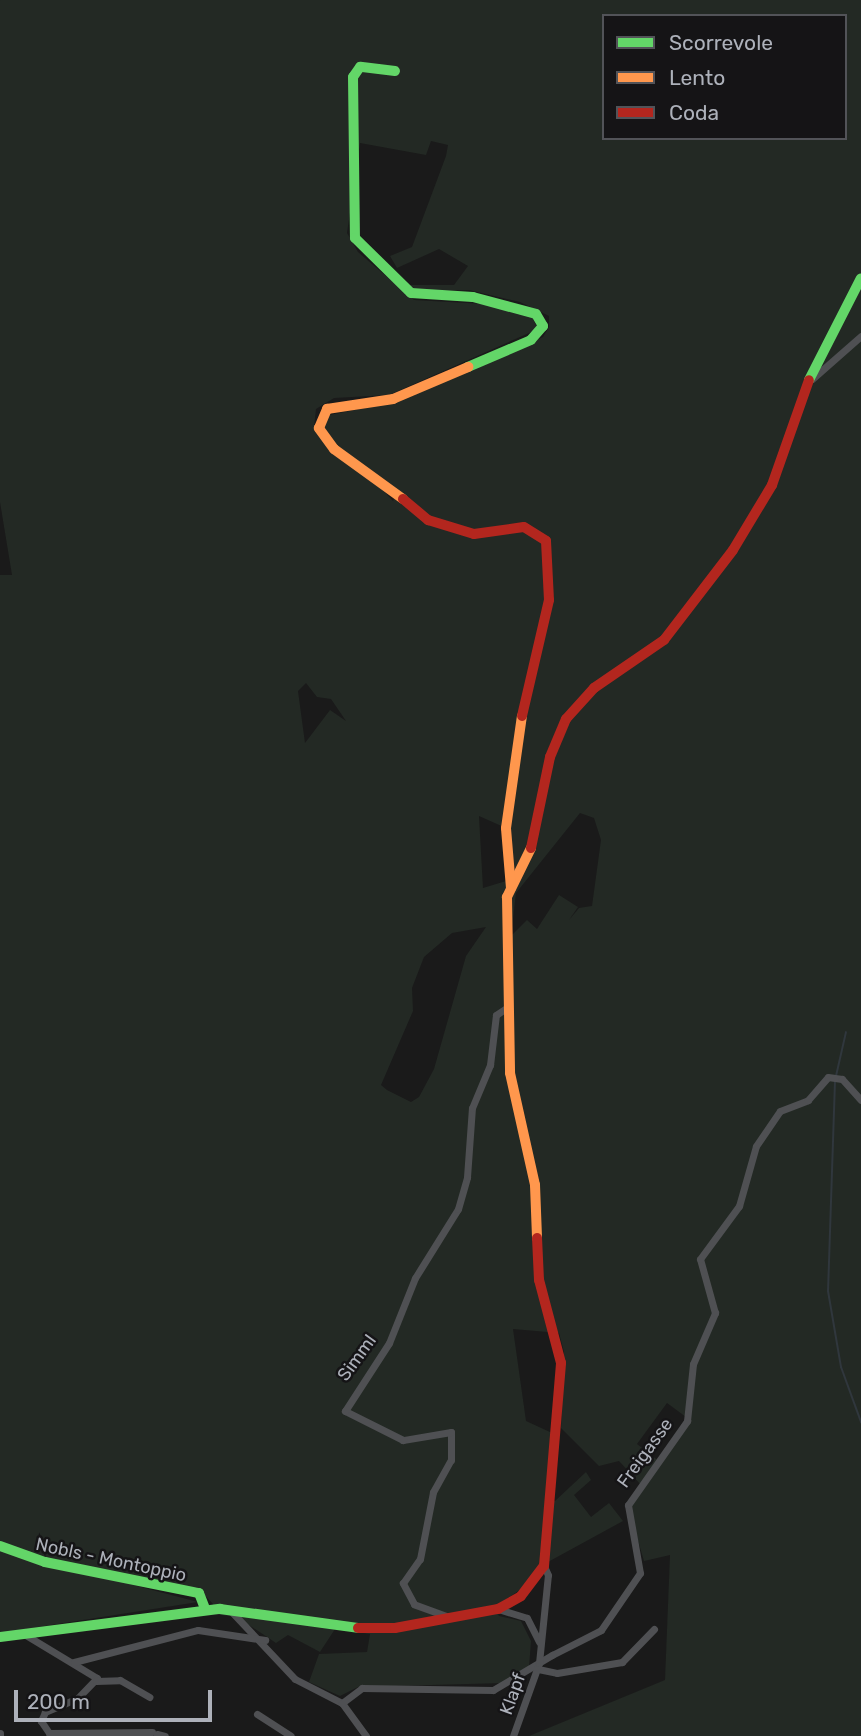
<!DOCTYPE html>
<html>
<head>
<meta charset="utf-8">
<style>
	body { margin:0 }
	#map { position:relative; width:861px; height:1736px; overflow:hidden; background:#1a1a1a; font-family:Rubik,sans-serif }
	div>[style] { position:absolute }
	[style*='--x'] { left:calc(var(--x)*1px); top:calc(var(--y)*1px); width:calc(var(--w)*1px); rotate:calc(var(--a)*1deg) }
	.green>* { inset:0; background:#232924 }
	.stream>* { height:2px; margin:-1px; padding:0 1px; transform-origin:1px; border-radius:1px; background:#30373d }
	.street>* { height:7px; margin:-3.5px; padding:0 3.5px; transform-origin:3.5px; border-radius:3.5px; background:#4f5053 }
	.fast>* { height:10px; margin:-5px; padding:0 5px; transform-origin:5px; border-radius:5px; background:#63d668 }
	.slow>* { height:10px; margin:-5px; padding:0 5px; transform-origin:5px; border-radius:5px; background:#ff974d }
	.jam>* { height:10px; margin:-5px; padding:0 5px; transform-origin:5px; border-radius:5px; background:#b3261e }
	span { translate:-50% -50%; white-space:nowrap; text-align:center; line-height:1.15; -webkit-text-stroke:5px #151416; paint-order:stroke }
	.street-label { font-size:18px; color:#adb1ba }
	.legend { position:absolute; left:602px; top:14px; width:245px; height:126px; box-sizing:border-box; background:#151416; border:2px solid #525358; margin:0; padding:9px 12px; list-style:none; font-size:21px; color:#adb1ba }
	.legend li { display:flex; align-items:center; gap:14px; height:35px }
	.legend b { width:35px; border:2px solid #525358 }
	.scale { position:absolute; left:14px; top:1690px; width:198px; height:32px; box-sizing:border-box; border:4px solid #adb1ba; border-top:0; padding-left:9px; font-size:21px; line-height:24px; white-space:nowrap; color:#adb1ba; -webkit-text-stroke:5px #151416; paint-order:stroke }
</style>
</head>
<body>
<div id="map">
	<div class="green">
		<div style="clip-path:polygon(evenodd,0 0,861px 0,861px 1736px,529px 1736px,665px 1680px,670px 1555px,644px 1561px,629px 1510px,642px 1486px,619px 1461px,599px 1466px,561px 1428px,564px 1352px,559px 1333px,513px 1329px,526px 1421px,552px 1433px,545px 1499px,555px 1501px,586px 1472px,591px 1480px,574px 1495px,591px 1517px,609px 1503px,623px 1521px,537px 1568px,527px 1585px,495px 1607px,499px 1616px,521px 1621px,531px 1641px,529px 1667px,504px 1683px,358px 1687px,340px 1696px,309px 1682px,319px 1654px,367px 1652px,370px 1634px,335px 1629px,320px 1652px,288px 1635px,276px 1643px,237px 1617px,213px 1614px,213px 1604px,197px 1587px,179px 1590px,99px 1576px,198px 1602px,0 1633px,0 575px,12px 575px,0 502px,0 0,604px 16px,845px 16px,845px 138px,604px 138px,604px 16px,0 0,431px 141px,448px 145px,446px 156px,412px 247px,390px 256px,397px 268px,439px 249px,468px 266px,454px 285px,410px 285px,417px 291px,469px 290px,520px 302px,549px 316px,549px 327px,543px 337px,391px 403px,324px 416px,324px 430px,335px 445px,397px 493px,393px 501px,368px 474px,329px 450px,314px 427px,316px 409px,334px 398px,389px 395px,538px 329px,532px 317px,485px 304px,414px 300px,358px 252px,347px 233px,360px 143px,426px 155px,431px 141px,0 0,306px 683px,317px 697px,331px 699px,346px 721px,330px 710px,305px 743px,298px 691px,306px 683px,0 0,580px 813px,594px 818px,601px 840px,592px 906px,579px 908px,569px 920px,578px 907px,559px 895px,537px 929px,527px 920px,511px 936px,516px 893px,580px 813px,0 0,479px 816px,506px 828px,506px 881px,483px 888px,479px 816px,0 0,486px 927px,466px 956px,434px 1069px,419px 1097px,411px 1102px,387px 1090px,381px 1085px,413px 1011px,412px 988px,424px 957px,452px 933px,486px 927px,0 0,667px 1403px,686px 1417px,660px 1462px,637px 1444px,667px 1403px)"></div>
	</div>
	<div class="stream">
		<div style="--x:836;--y:1076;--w:45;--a:-77.2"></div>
		<div style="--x:835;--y:1081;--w:210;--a:91.9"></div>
		<div style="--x:828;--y:1291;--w:77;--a:80.3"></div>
		<div style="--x:841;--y:1367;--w:59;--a:70"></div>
	</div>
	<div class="street">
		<div style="--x:812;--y:379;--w:65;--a:-41.3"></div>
		<div style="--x:229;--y:1609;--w:96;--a:46.7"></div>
		<div style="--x:295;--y:1679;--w:53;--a:27.1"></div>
		<div style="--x:342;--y:1703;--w:41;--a:54"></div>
		<div style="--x:498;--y:1609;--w:30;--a:17"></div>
		<div style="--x:527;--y:1618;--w:27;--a:63"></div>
		<div style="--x:449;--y:1617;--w:37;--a:-160"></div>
		<div style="--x:414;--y:1604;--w:24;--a:-118"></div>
		<div style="--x:403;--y:1583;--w:29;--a:-55"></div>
		<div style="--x:420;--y:1559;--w:68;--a:-79"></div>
		<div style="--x:433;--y:1492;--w:37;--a:-61"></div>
		<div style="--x:451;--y:1460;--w:28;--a:-90"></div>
		<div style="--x:451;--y:1432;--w:49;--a:170.5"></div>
		<div style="--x:403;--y:1440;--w:65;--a:-153.4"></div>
		<div style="--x:345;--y:1411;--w:81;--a:-57.1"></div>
		<div style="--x:389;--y:1343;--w:70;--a:-68.2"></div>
		<div style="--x:415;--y:1278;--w:81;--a:-58.1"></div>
		<div style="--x:458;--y:1209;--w:33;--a:-74"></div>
		<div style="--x:467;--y:1177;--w:69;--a:-85.9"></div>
		<div style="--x:472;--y:1108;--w:47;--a:-67.3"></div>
		<div style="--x:490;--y:1065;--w:50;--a:-83.2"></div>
		<div style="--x:496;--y:1015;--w:14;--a:-34"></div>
		<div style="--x:24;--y:1634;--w:85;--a:31.1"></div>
		<div style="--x:97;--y:1678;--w:28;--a:134"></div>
		<div style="--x:78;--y:1698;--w:36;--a:157"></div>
		<div style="--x:45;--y:1712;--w:10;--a:114"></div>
		<div style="--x:41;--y:1721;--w:14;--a:56"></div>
		<div style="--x:49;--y:1733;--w:103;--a:-0.6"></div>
		<div style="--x:552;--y:1655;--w:55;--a:-27"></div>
		<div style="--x:601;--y:1630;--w:69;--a:-55.6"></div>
		<div style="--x:640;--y:1573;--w:69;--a:-100"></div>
		<div style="--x:628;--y:1505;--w:103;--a:-54.9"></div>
		<div style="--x:687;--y:1421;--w:57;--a:-84"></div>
		<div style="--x:693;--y:1364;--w:56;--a:-66.7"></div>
		<div style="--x:715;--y:1313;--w:56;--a:-105.5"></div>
		<div style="--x:700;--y:1259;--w:66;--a:-53.7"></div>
		<div style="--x:739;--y:1206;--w:62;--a:-74.2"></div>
		<div style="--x:756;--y:1146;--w:42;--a:-55.6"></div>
		<div style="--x:780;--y:1111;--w:30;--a:-21"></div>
		<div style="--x:808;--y:1100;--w:30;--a:-49"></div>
		<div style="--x:828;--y:1077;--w:14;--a:8"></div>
		<div style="--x:842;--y:1079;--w:28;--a:48"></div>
		<div style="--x:74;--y:1662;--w:128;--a:-14.5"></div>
		<div style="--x:198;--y:1630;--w:68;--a:8.5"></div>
		<div style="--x:538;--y:1669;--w:19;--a:12"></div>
		<div style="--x:557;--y:1673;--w:66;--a:-9.6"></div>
		<div style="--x:622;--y:1662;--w:46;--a:-45.9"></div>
		<div style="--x:96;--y:1681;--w:24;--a:-2"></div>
		<div style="--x:120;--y:1680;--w:34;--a:30"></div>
		<div style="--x:342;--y:1703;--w:25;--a:-37"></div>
		<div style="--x:362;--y:1688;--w:131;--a:0.9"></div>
		<div style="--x:493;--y:1690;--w:69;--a:-30.7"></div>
		<div style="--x:257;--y:1714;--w:40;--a:32.9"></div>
		<div style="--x:0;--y:1733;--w:3;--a:90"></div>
		<div style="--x:157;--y:1734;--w:8;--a:14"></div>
		<div style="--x:513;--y:1736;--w:77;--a:-70.4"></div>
		<div style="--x:539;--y:1663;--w:88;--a:-84.2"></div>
		<div style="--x:548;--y:1575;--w:10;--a:-114"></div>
	</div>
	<div class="fast">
		<div style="--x:395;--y:71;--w:35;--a:-173"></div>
		<div style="--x:360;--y:67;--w:12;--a:125"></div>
		<div style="--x:353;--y:77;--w:161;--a:89.3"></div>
		<div style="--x:355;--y:238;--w:78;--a:44.5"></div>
		<div style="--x:411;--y:293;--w:62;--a:3.7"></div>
		<div style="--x:473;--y:297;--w:65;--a:15.1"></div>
		<div style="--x:536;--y:314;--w:14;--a:60"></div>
		<div style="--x:543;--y:326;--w:18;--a:131"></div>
		<div style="--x:531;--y:340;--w:69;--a:156.8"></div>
		<div style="--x:809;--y:380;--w:114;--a:-63"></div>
		<div style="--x:0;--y:1546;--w:48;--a:19.6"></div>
		<div style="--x:45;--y:1562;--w:157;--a:11.4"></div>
		<div style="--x:199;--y:1593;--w:17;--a:69"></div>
		<div style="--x:0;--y:1637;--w:222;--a:-7.3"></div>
		<div style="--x:220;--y:1609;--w:139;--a:7.8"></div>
	</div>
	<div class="slow">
		<div style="--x:403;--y:499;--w:85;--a:-144.1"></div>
		<div style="--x:334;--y:449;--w:26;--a:-126"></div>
		<div style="--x:319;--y:428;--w:21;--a:-67"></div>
		<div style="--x:327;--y:409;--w:67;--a:-8.6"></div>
		<div style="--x:393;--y:399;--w:82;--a:-23.1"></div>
		<div style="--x:531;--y:848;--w:55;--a:116.1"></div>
		<div style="--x:507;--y:897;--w:176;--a:89"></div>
		<div style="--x:510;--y:1073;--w:115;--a:77.4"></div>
		<div style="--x:535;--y:1185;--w:53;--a:87.8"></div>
		<div style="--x:511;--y:888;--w:60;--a:-94.8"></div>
		<div style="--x:506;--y:828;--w:113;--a:-81.9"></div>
	</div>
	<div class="jam">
		<div style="--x:403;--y:499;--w:33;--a:40"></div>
		<div style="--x:428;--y:520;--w:48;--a:16.9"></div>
		<div style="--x:474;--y:534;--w:50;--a:-8"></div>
		<div style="--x:524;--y:527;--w:26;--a:32"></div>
		<div style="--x:546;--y:541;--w:59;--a:87.1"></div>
		<div style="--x:549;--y:600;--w:119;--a:103.1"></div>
		<div style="--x:531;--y:848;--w:93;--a:-78.2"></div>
		<div style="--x:550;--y:757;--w:41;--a:-67.2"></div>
		<div style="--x:566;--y:719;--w:42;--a:-47.9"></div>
		<div style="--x:594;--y:688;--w:85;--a:-34.4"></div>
		<div style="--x:664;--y:640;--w:113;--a:-52.5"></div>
		<div style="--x:733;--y:550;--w:76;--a:-59"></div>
		<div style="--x:772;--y:485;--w:111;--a:-70.6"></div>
		<div style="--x:358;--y:1628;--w:37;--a:0"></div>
		<div style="--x:395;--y:1628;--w:105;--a:-10.5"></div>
		<div style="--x:498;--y:1609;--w:26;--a:-29"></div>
		<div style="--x:521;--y:1596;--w:38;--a:-53"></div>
		<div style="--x:544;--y:1566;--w:204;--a:-85.2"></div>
		<div style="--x:561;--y:1363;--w:86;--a:-104.8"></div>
		<div style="--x:539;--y:1280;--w:42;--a:-92.7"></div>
	</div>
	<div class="street-label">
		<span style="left:357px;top:1358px;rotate:-54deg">Simml</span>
		<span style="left:645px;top:1453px;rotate:-54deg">Freigasse</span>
		<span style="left:111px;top:1560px;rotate:12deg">Nobls - Montoppio</span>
		<span style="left:513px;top:1694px;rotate:-70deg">Klapf</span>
	</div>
	<ul class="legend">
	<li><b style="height:9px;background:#63d668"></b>Scorrevole</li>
	<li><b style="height:9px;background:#ff974d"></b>Lento</li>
	<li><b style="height:9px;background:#b3261e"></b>Coda</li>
	</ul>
	<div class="scale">200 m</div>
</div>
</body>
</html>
